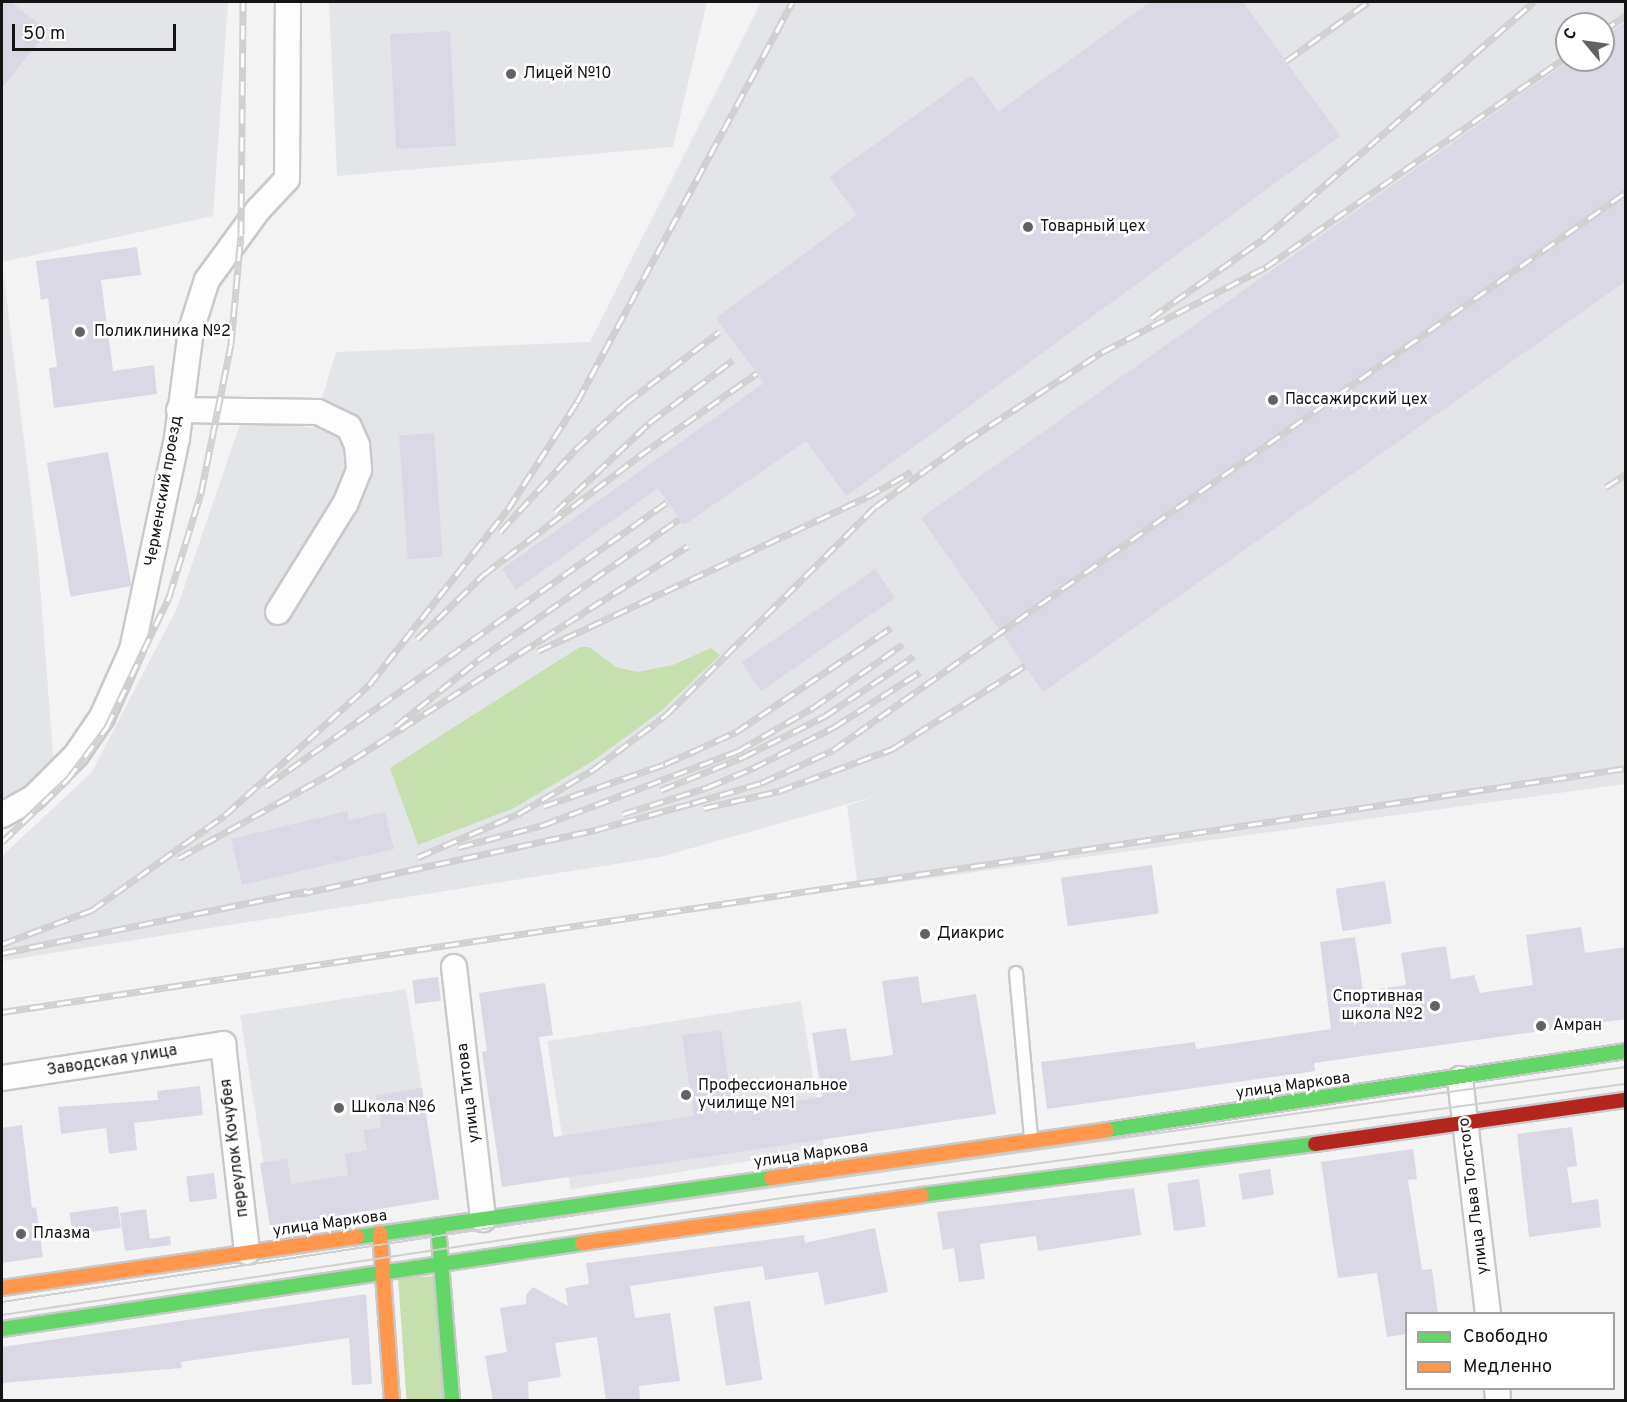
<!DOCTYPE html>
<html>
<head>
<meta charset="utf-8">
<style>
	body { margin:0 }
	#map { position:relative; width:1627px; height:1402px; overflow:hidden; background:#f3f3f3; font-family:Overpass,sans-serif }
	div>[style] { position:absolute }
	[style*='--x'] { left:calc(var(--x)*1px); top:calc(var(--y)*1px); width:calc(var(--w)*1px); rotate:calc(var(--a)*1deg) }
	.built>* { inset:0; background:#e3e5e9; transform-origin:0 0 }
	.forest>* { inset:0; background:#c6dfae; transform-origin:0 0 }
	.building>* { inset:0; background:#dbd8e6; transform-origin:0 0 }
	.roads { filter:drop-shadow(2px 0 #c9c9c9) drop-shadow(-2px 0 #c9c9c9) drop-shadow(0 2px #c9c9c9) drop-shadow(0 -2px #c9c9c9) }
	.lane>* { height:12px; margin:-6px; padding:0 6px; transform-origin:6px; border-radius:6px; background:#fdfdfd }
	.street>* { height:24px; margin:-12px; padding:0 12px; transform-origin:12px; border-radius:12px; background:#fdfdfd }
	.fast>* { height:14px; margin:-7px; padding:0 7px; transform-origin:7px; border-radius:7px; background:#63d668 }
	.slow>* { height:14px; margin:-7px; padding:0 7px; transform-origin:7px; border-radius:7px; background:#ff974d }
	.jam>* { height:14px; margin:-7px; padding:0 7px; transform-origin:7px; border-radius:7px; background:#b3261e }
	.tram>* { height:1.5px; margin:-0.75px; padding:0 0.75px; transform-origin:0.75px; border-radius:0.75px; background:#d0d0d0 }
	.rail>* { height:7px; margin-top:-3.5px; transform-origin:0; background:repeating-linear-gradient(90deg,#fff 0 14px,#d0d0d0 0 28px); box-sizing:border-box; border-block:2px solid #d0d0d0 }
	.dots>* { width:16px; height:16px; translate:-50% -50%; box-sizing:border-box; border:3px solid #fff; border-radius:50% }
	span { translate:-50% -50%; white-space:nowrap; text-align:center; line-height:1.15; -webkit-text-stroke:5px #fff; paint-order:stroke }
	.poi-label { font-size:16px; color:#141415 }
	.left { translate:0 -50%; text-align:left }
	.right { translate:-100% -50%; text-align:right }
	.street-label { font-size:16px; color:#141415 }
	.frame { position:absolute; inset:0; border:3px solid #141415; pointer-events:none }
	.legend { position:absolute; left:1405px; top:1312px; width:210px; height:78px; box-sizing:border-box; background:#fff; border:2px solid #a1a1a1; margin:0; padding:8px 10px; list-style:none; font-size:18px; color:#141415 }
	.legend li { display:flex; align-items:center; gap:12px; height:30px }
	.legend b { width:30px; border:2px solid #a1a1a1 }
	.north { position:absolute; left:1555px; top:12px; width:60px; height:60px; box-sizing:border-box; background:#fff; border:2px solid #a1a1a1; border-radius:50%; rotate:299deg; font-size:16px; font-weight:700; line-height:24px; text-align:center; color:#141415 }
	.north::after { content:''; display:block; margin:auto; width:21px; height:27px; background:#626263; clip-path:polygon(50% 0,100% 100%,50% 72%,0 100%) }
	.scale { position:absolute; left:12px; top:24px; width:164px; height:27px; box-sizing:border-box; border:3px solid #141415; border-top:0; padding-left:8px; font-size:18px; line-height:21px; white-space:nowrap; color:#141415; -webkit-text-stroke:4px #fff; paint-order:stroke }
</style>
</head>
<body>
<div id="map">
	<div class="built">
		<div style="clip-path:polygon(2px 2px,228px 2px,213px 216px,2px 262px,37px 546px,54px 767px,12px 795px,2px 797px)"></div>
		<div style="clip-path:polygon(329px 2px,707px 2px,673px 147px,337px 176px)"></div>
		<div style="clip-path:polygon(evenodd,761px 2px,1625px 2px,1625px 784px,858px 888px,847px 806px,876px 796px,660px 857px,2px 961px,2px 856px,92px 772px,177px 608px,242px 418px,313px 428px,336px 352px,590px 342px,761px 2px,1567px 24px,1603px 24px,1603px 60px,1567px 60px,1567px 24px)"></div>
		<div style="left:406px;top:989px;width:213px;height:168px;rotate:81deg"></div>
		<div style="left:801px;top:1001px;width:150px;height:257px;rotate:81deg"></div>
	</div>
	<div class="forest">
		<div style="clip-path:polygon(580px 647px,589px 647px,616px 667px,637px 672px,673px 665px,711px 648px,720px 655px,661px 711px,593px 761px,514px 808px,418px 845px,390px 768px)"></div>
		<div style="left:435px;top:1276px;width:124px;height:37px;rotate:86deg"></div>
	</div>
	<div class="building">
		<div style="clip-path:polygon(2px 2px,11px 2px,48px 31px,2px 88px)"></div>
		<div style="clip-path:polygon(1150px 2px,1243px 2px,1340px 136px,846px 496px,806px 441px,684px 525px,658px 488px,516px 590px,502px 569px,764px 383px,716px 318px,857px 215px,829px 177px,972px 75px,998px 112px)"></div>
		<div style="clip-path:polygon(1626px 21px,1626px 281px,1043px 692px,921px 518px,1570px 60px,1603px 60px,1603px 37px)"></div>
		<div style="left:450px;top:31px;width:115px;height:60px;rotate:87deg"></div>
		<div style="clip-path:polygon(137px 247px,141px 275px,101px 280px,113px 371px,154px 365px,157px 394px,54px 408px,49px 368px,57px 367px,48px 298px,41px 300px,36px 261px)"></div>
		<div style="left:434px;top:433px;width:124px;height:35px;rotate:86deg"></div>
		<div style="left:108px;top:452px;width:136px;height:62px;rotate:80deg"></div>
		<div style="left:875px;top:569px;width:35px;height:163px;rotate:55deg"></div>
		<div style="clip-path:polygon(347px 811px,349px 820px,385px 812px,394px 849px,242px 885px,231px 839px)"></div>
		<div style="left:1152px;top:865px;width:49px;height:92px;rotate:82deg"></div>
		<div style="left:1385px;top:881px;width:43px;height:50px;rotate:81deg"></div>
		<div style="clip-path:polygon(1581px 927px,1585px 953px,1626px 947px,1626px 1019px,1314px 1063px,1315px 1071px,1047px 1109px,1041px 1062px,1195px 1042px,1196px 1049px,1331px 1029px,1320px 942px,1355px 937px,1363px 991px,1406px 985px,1401px 953px,1446px 946px,1451px 979px,1474px 975px,1480px 993px,1533px 985px,1526px 935px)"></div>
		<div style="clip-path:polygon(918px 976px,922px 1003px,976px 994px,996px 1114px,502px 1187px,482px 1052px,487px 1051px,479px 993px,545px 983px,553px 1035px,539px 1037px,554px 1137px,694px 1116px,682px 1035px,721px 1030px,733px 1110px,822px 1097px,812px 1033px,846px 1028px,851px 1061px,893px 1055px,882px 981px)"></div>
		<div style="left:438px;top:977px;width:24px;height:26px;rotate:83deg"></div>
		<div style="clip-path:polygon(200px 1086px,203px 1115px,134px 1123px,137px 1150px,109px 1154px,106px 1128px,61px 1134px,58px 1107px,158px 1100px,157px 1091px)"></div>
		<div style="clip-path:polygon(422px 1088px,439px 1199px,270px 1227px,260px 1163px,287px 1159px,291px 1184px,348px 1175px,345px 1154px,367px 1150px,363px 1130px,381px 1127px,376px 1095px)"></div>
		<div style="clip-path:polygon(22px 1125px,32px 1208px,36px 1207px,43px 1257px,2px 1263px,2px 1128px)"></div>
		<div style="clip-path:polygon(1572px 1127px,1577px 1166px,1567px 1167px,1572px 1203px,1598px 1199px,1601px 1227px,1529px 1237px,1517px 1134px)"></div>
		<div style="clip-path:polygon(1413px 1149px,1417px 1179px,1408px 1180px,1422px 1270px,1432px 1269px,1438px 1314px,1407px 1314px,1407px 1334px,1387px 1337px,1377px 1273px,1338px 1278px,1321px 1162px)"></div>
		<div style="left:1270px;top:1169px;width:26px;height:32px;rotate:81deg"></div>
		<div style="left:214px;top:1173px;width:26px;height:28px;rotate:83deg"></div>
		<div style="left:1199px;top:1179px;width:48px;height:32px;rotate:82deg"></div>
		<div style="clip-path:polygon(1134px 1188px,1141px 1235px,1038px 1251px,1036px 1236px,980px 1244px,985px 1279px,959px 1282px,954px 1248px,943px 1250px,937px 1212px)"></div>
		<div style="left:118px;top:1206px;width:22px;height:49px;rotate:82deg"></div>
		<div style="clip-path:polygon(146px 1209px,150px 1239px,170px 1236px,171px 1245px,125px 1251px,120px 1213px)"></div>
		<div style="clip-path:polygon(875px 1228px,888px 1292px,825px 1305px,818px 1272px,765px 1280px,763px 1266px,630px 1286px,635px 1318px,670px 1313px,680px 1381px,639px 1386px,640px 1401px,606px 1401px,597px 1337px,555px 1343px,561px 1377px,528px 1382px,529px 1401px,493px 1401px,485px 1356px,507px 1352px,500px 1308px,526px 1304px,526px 1295px,533px 1287px,568px 1306px,565px 1288px,589px 1284px,586px 1263px,804px 1235px,805px 1243px)"></div>
		<div style="clip-path:polygon(366px 1294px,372px 1384px,352px 1385px,349px 1338px,181px 1362px,182px 1368px,2px 1383px,2px 1347px)"></div>
		<div style="left:750px;top:1301px;width:80px;height:37px;rotate:81deg"></div>
	</div>
	<div class="roads">
		<div class="lane">
			<div style="--x:1016;--y:973;--w:167;--a:84.8"></div>
		</div>
		<div class="street">
			<div style="--x:179;--y:410;--w:139;--a:0.8"></div>
			<div style="--x:318;--y:412;--w:34;--a:26"></div>
			<div style="--x:349;--y:427;--w:20;--a:66"></div>
			<div style="--x:357;--y:445;--w:25;--a:85"></div>
			<div style="--x:359;--y:470;--w:37;--a:112"></div>
			<div style="--x:345;--y:504;--w:127;--a:121.8"></div>
			<div style="--x:2;--y:815;--w:35;--a:-29"></div>
			<div style="--x:33;--y:798;--w:61;--a:-45"></div>
			<div style="--x:76;--y:755;--w:46;--a:-55.6"></div>
			<div style="--x:102;--y:717;--w:73;--a:-65.9"></div>
			<div style="--x:132;--y:650;--w:217;--a:-78"></div>
			<div style="--x:177;--y:438;--w:109;--a:-82.6"></div>
			<div style="--x:191;--y:330;--w:52;--a:-72.3"></div>
			<div style="--x:207;--y:280;--w:87;--a:-53.9"></div>
			<div style="--x:258;--y:210;--w:42;--a:-46.9"></div>
			<div style="--x:287;--y:179;--w:177;--a:-89.7"></div>
			<div style="--x:454;--y:967;--w:254;--a:83.4"></div>
			<div style="--x:2;--y:1078;--w:224;--a:-8.7"></div>
			<div style="--x:223;--y:1044;--w:209;--a:83.4"></div>
			<div style="--x:1460;--y:1079;--w:237;--a:83.2"></div>
			<div style="--x:1497;--y:1388;--w:12;--a:85"></div>
		</div>
		<div class="fast">
			<div style="--x:1107;--y:1130;--w:525;--a:-8.65"></div>
			<div style="--x:922;--y:1195;--w:396;--a:-7.4"></div>
			<div style="--x:438;--y:1225;--w:176;--a:85.4"></div>
			<div style="--x:357;--y:1237;--w:418;--a:-8.1"></div>
			<div style="--x:2;--y:1329;--w:586;--a:-8.43"></div>
		</div>
		<div class="slow">
			<div style="--x:771;--y:1178;--w:339;--a:-8.1"></div>
			<div style="--x:380;--y:1233;--w:167;--a:85.9"></div>
			<div style="--x:582;--y:1243;--w:343;--a:-8"></div>
			<div style="--x:2;--y:1288;--w:359;--a:-8.2"></div>
		</div>
		<div class="jam">
			<div style="--x:1315;--y:1144;--w:314;--a:-8.1"></div>
		</div>
	</div>
	<div class="tram">
		<div style="--x:2;--y:1302;--w:602;--a:-8.6"></div>
		<div style="--x:597;--y:1212;--w:1039;--a:-8.02"></div>
		<div style="--x:2;--y:1315;--w:782;--a:-8.53"></div>
		<div style="--x:775;--y:1199;--w:859;--a:-7.7"></div>
	</div>
	<div class="rail">
		<div style="--x:1603;--y:31;--w:28;--a:-35"></div>
		<div style="--x:1286;--y:61;--w:101;--a:-35.7"></div>
		<div style="--x:1151;--y:318;--w:137;--a:-35.2"></div>
		<div style="--x:1263;--y:239;--w:360;--a:-41.2"></div>
		<div style="--x:1606;--y:487;--w:24;--a:-33"></div>
		<div style="--x:555;--y:512;--w:129;--a:-43.4"></div>
		<div style="--x:649;--y:423;--w:105;--a:-36.9"></div>
		<div style="--x:500;--y:532;--w:113;--a:-47.5"></div>
		<div style="--x:576;--y:449;--w:68;--a:-42.6"></div>
		<div style="--x:626;--y:403;--w:117;--a:-37.4"></div>
		<div style="--x:417;--y:639;--w:92;--a:-44.1"></div>
		<div style="--x:483;--y:575;--w:196;--a:-37.3"></div>
		<div style="--x:639;--y:456;--w:144;--a:-35.1"></div>
		<div style="--x:538;--y:651;--w:363;--a:-25.1"></div>
		<div style="--x:867;--y:497;--w:51;--a:-29.6"></div>
		<div style="--x:396;--y:726;--w:105;--a:-38.8"></div>
		<div style="--x:478;--y:660;--w:246;--a:-35"></div>
		<div style="--x:266;--y:786;--w:491;--a:-35.3"></div>
		<div style="--x:661;--y:790;--w:88;--a:-21.9"></div>
		<div style="--x:743;--y:757;--w:92;--a:-26.6"></div>
		<div style="--x:825;--y:716;--w:107;--a:-34"></div>
		<div style="--x:544;--y:806;--w:128;--a:-19.1"></div>
		<div style="--x:665;--y:764;--w:78;--a:-24.3"></div>
		<div style="--x:736;--y:732;--w:187;--a:-33.9"></div>
		<div style="--x:704;--y:808;--w:77;--a:-12.8"></div>
		<div style="--x:779;--y:791;--w:121;--a:-20.4"></div>
		<div style="--x:892;--y:749;--w:157;--a:-32"></div>
		<div style="--x:623;--y:814;--w:89;--a:-17.6"></div>
		<div style="--x:708;--y:787;--w:49;--a:-22.9"></div>
		<div style="--x:753;--y:768;--w:91;--a:-26.8"></div>
		<div style="--x:834;--y:727;--w:102;--a:-32.6"></div>
		<div style="--x:2;--y:842;--w:91;--a:-43.7"></div>
		<div style="--x:68;--y:779;--w:65;--a:-53.1"></div>
		<div style="--x:107;--y:727;--w:144;--a:-64.5"></div>
		<div style="--x:169;--y:597;--w:109;--a:-72.9"></div>
		<div style="--x:201;--y:493;--w:152;--a:-78.6"></div>
		<div style="--x:231;--y:344;--w:109;--a:-84.8"></div>
		<div style="--x:241;--y:235;--w:233;--a:-89.5"></div>
		<div style="--x:459;--y:847;--w:87;--a:-14.7"></div>
		<div style="--x:543;--y:825;--w:209;--a:-20.8"></div>
		<div style="--x:738;--y:751;--w:88;--a:-30.1"></div>
		<div style="--x:814;--y:707;--w:109;--a:-35.3"></div>
		<div style="--x:418;--y:857;--w:109;--a:-23.3"></div>
		<div style="--x:518;--y:814;--w:88;--a:-30.6"></div>
		<div style="--x:594;--y:769;--w:90;--a:-36.9"></div>
		<div style="--x:666;--y:715;--w:295;--a:-44.9"></div>
		<div style="--x:875;--y:507;--w:112;--a:-36"></div>
		<div style="--x:966;--y:441;--w:163;--a:-33.2"></div>
		<div style="--x:1102;--y:352;--w:185;--a:-27.4"></div>
		<div style="--x:1266;--y:267;--w:368;--a:-35"></div>
		<div style="--x:179;--y:858;--w:173;--a:-29.1"></div>
		<div style="--x:330;--y:774;--w:424;--a:-32.5"></div>
		<div style="--x:299;--y:894;--w:303;--a:-12.2"></div>
		<div style="--x:595;--y:830;--w:102;--a:-15.4"></div>
		<div style="--x:693;--y:803;--w:71;--a:-16.4"></div>
		<div style="--x:761;--y:783;--w:79;--a:-24.6"></div>
		<div style="--x:833;--y:750;--w:970;--a:-35.13"></div>
		<div style="--x:2;--y:944;--w:96;--a:-20.7"></div>
		<div style="--x:92;--y:910;--w:163;--a:-35.5"></div>
		<div style="--x:225;--y:815;--w:194;--a:-42.1"></div>
		<div style="--x:369;--y:685;--w:224;--a:-51.7"></div>
		<div style="--x:508;--y:509;--w:127;--a:-57.2"></div>
		<div style="--x:577;--y:402;--w:454;--a:-61.7"></div>
		<div style="--x:2;--y:953;--w:311;--a:-11.5"></div>
		<div style="--x:2;--y:1012;--w:1642;--a:-8.54"></div>
	</div>
	<div class="dots">
		<div style="left:511px;top:74px;background:#626263"></div>
		<div style="left:1028px;top:227px;background:#626263"></div>
		<div style="left:80px;top:332px;background:#626263"></div>
		<div style="left:1273px;top:400px;background:#626263"></div>
		<div style="left:925px;top:934px;background:#626263"></div>
		<div style="left:1435px;top:1006px;background:#626263"></div>
		<div style="left:1541px;top:1026px;background:#626263"></div>
		<div style="left:686px;top:1095px;background:#626263"></div>
		<div style="left:339px;top:1108px;background:#626263"></div>
		<div style="left:21px;top:1234px;background:#626263"></div>
	</div>
	<div class="poi-label">
		<span class="left" style="left:523px;top:74px">Лицей №10</span>
		<span class="left" style="left:1040px;top:227px">Товарный цех</span>
		<span class="left" style="left:94px;top:332px">Поликлиника №2</span>
		<span class="left" style="left:1285px;top:400px">Пассажирский цех</span>
		<span class="left" style="left:937px;top:934px">Диакрис</span>
		<span class="right" style="left:1423px;top:1006px">Спортивная<br>школа №2</span>
		<span class="left" style="left:1553px;top:1026px">Амран</span>
		<span class="left" style="left:698px;top:1095px">Профессиональное<br>училище №1</span>
		<span class="left" style="left:351px;top:1108px">Школа №6</span>
		<span class="left" style="left:33px;top:1234px">Плазма</span>
	</div>
	<div class="street-label">
		<span style="left:164px;top:491px;rotate:-80deg">Черменский проезд</span>
		<span style="left:112px;top:1061px;rotate:-9deg">Заводская улица</span>
		<span style="left:1293px;top:1086px;rotate:-8deg">улица Маркова</span>
		<span style="left:469px;top:1093px;rotate:-97deg">улица Титова</span>
		<span style="left:235px;top:1148px;rotate:-97deg">переулок Кочубея</span>
		<span style="left:811px;top:1155px;rotate:-8deg">улица Маркова</span>
		<span style="left:1474px;top:1196px;rotate:-97deg">улица Льва Толстого</span>
		<span style="left:330px;top:1224px;rotate:-8deg">улица Маркова</span>
	</div>
	<div class="frame"></div>
	<ul class="legend">
	<li><b style="height:8px;background:#63d668"></b>Свободно</li>
	<li><b style="height:8px;background:#ff974d"></b>Медленно</li>
	</ul>
	<div class="north">С</div>
	<div class="scale">50 m</div>
</div>
</body>
</html>
